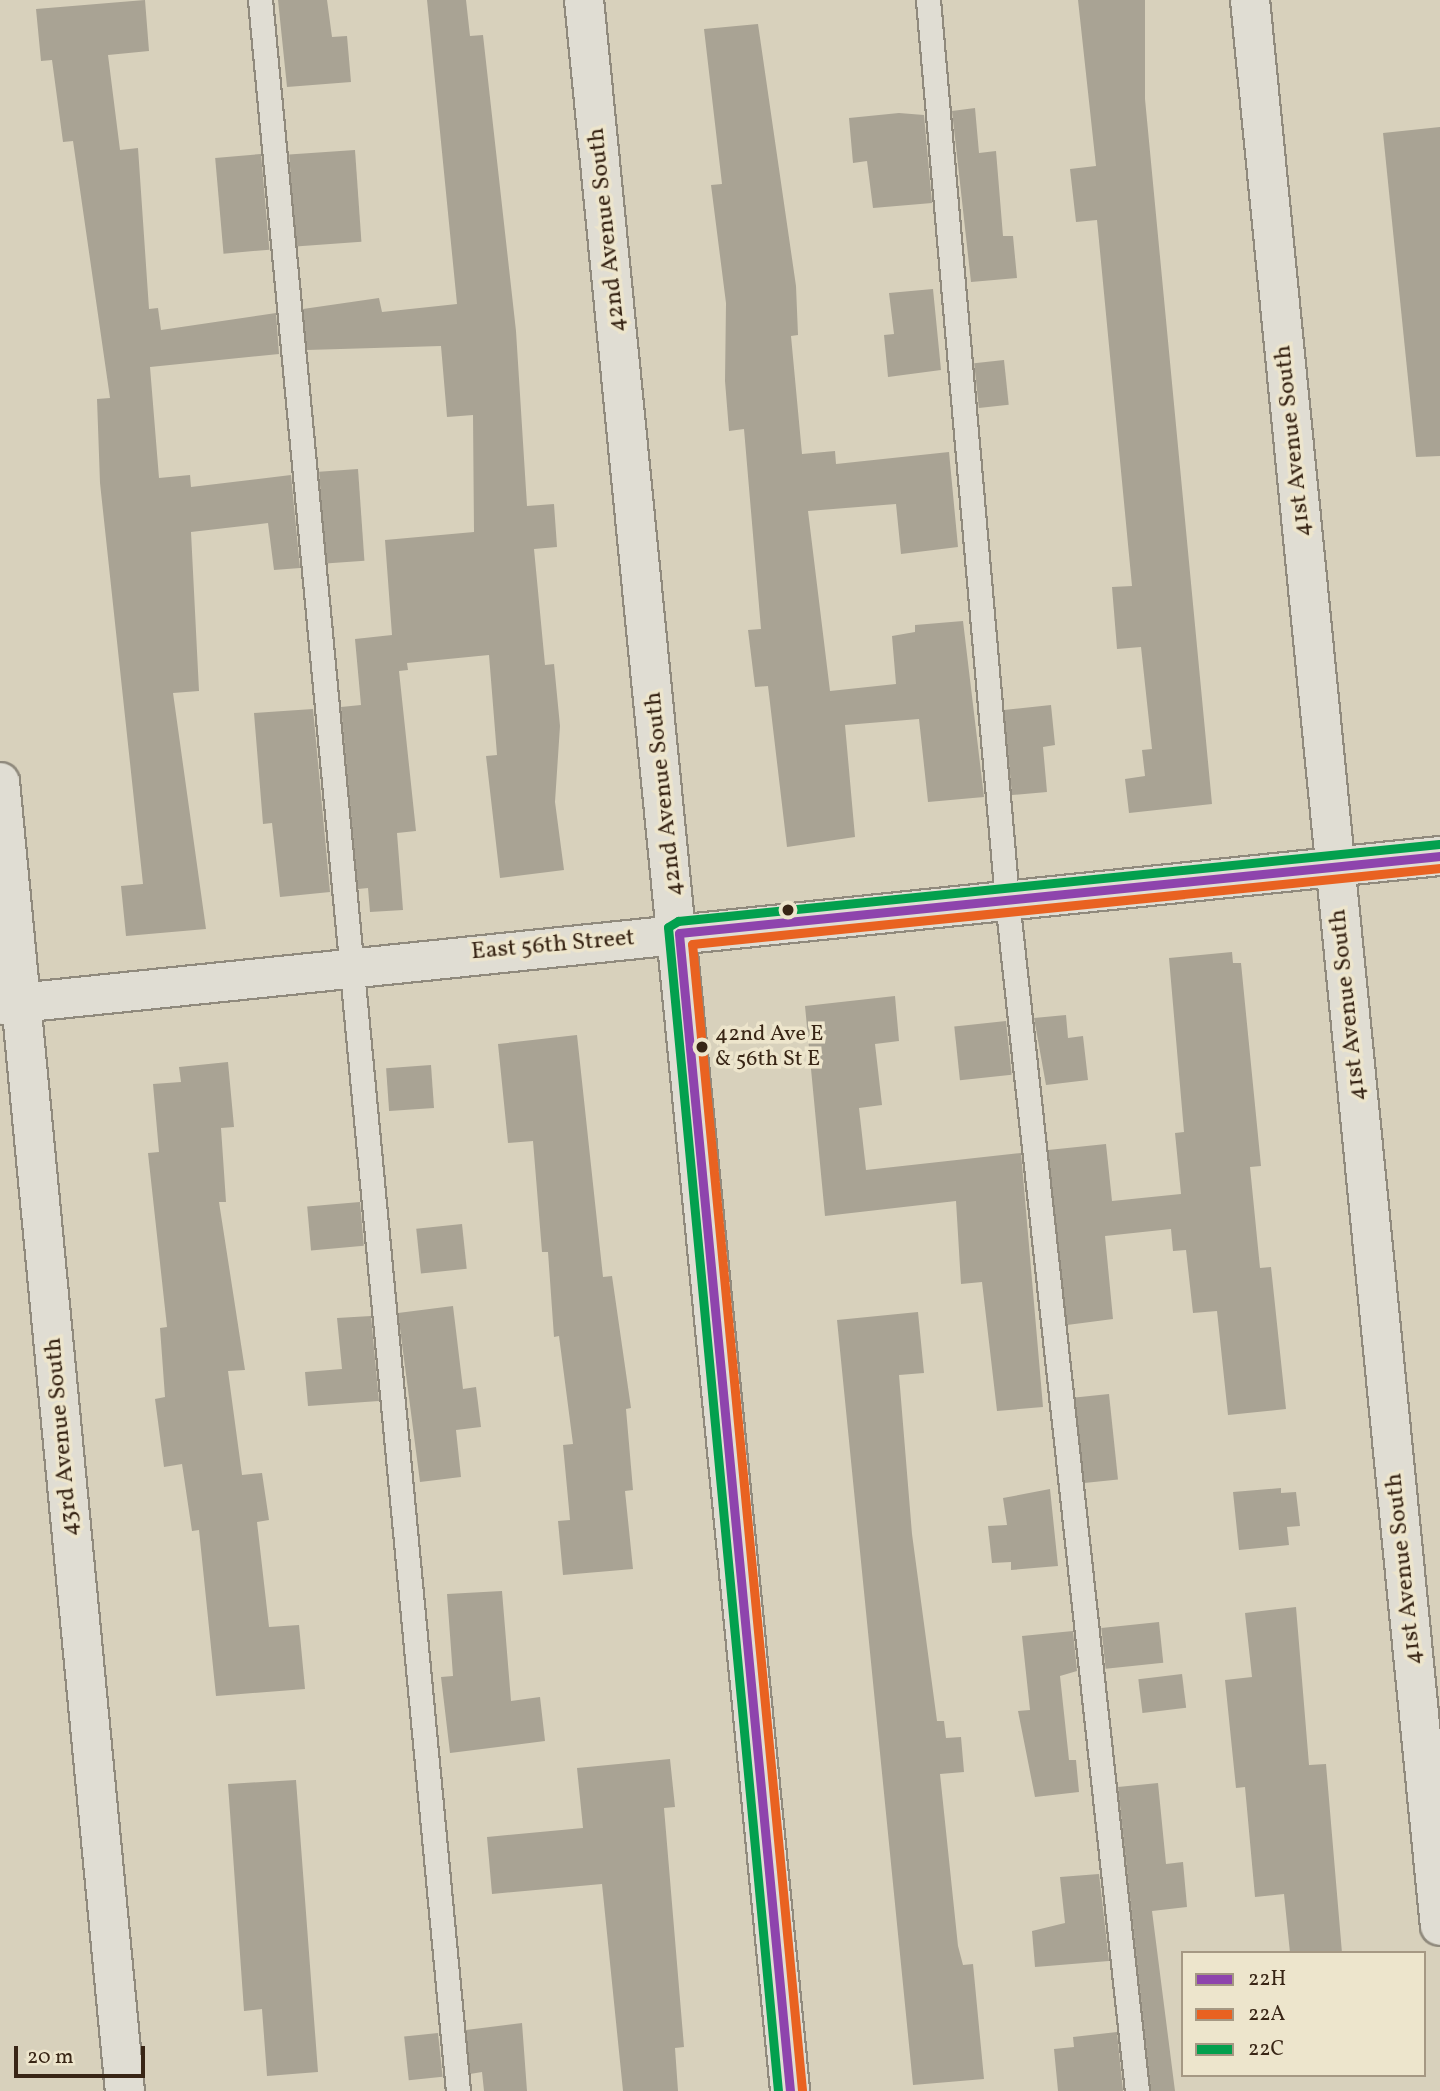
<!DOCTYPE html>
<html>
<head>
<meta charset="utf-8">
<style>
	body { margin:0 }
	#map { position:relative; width:1440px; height:2091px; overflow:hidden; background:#d8d1bc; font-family:Vollkorn,serif }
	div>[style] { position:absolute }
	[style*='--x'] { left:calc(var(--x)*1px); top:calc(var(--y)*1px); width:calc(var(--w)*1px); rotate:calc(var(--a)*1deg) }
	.building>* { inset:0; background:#a9a394; transform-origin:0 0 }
	.roads { filter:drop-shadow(2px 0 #908a7d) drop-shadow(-2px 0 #908a7d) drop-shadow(0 2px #908a7d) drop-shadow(0 -2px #908a7d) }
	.lane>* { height:23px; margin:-11.5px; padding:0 11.5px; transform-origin:11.5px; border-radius:11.5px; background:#e0ddd3 }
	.street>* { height:38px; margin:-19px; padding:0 19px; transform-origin:19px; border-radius:19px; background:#e0ddd3 }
	.bus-1>* { height:9px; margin:-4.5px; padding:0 4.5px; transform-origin:4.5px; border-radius:4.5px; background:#8e44ad }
	.bus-2>* { height:9px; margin:-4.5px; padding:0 4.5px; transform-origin:4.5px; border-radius:4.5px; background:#e96221 }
	.bus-3>* { height:9px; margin:-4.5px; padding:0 4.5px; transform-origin:4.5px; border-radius:4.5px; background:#03a04e }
	.dots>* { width:19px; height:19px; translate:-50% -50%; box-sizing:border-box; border:4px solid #ede5cc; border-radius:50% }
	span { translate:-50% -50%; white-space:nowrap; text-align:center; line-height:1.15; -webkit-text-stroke:7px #ede5cc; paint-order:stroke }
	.bus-label { font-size:22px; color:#382515 }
	.left { translate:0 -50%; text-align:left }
	.street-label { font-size:24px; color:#382515 }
	.legend { position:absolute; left:1181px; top:1951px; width:245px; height:126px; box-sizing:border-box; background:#ede5cc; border:2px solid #a59883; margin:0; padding:9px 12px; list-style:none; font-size:21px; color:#382515 }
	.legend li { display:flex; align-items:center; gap:14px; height:35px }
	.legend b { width:35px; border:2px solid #a59883 }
	.scale { position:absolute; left:14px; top:2046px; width:131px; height:32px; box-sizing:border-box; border:4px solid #382515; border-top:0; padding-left:9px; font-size:21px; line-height:24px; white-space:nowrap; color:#382515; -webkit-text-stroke:5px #ede5cc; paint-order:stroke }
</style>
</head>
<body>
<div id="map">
	<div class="building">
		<div style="clip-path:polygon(145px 0,149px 51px,108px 55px,120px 150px,138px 148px,149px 309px,158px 308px,161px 330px,276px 313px,279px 354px,150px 367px,159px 478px,190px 475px,191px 487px,291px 475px,300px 568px,274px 570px,268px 523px,191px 532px,199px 691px,173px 693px,206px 929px,126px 936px,121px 886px,143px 884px,100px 483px,97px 399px,110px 398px,73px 141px,63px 142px,52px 60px,41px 61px,36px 9px)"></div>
		<div style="clip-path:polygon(278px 0,327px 0,332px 37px,347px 36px,351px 82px,287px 87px)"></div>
		<div style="clip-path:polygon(427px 0,466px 0,470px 36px,483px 35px,516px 331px,527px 506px,554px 504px,557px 547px,534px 549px,545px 665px,554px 664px,560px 726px,555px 802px,564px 870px,500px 878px,486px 756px,497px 755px,489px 655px,407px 663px,408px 670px,399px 671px,416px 831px,397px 833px,403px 910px,370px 912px,368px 888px,358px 889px,341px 707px,361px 705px,355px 639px,392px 635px,385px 540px,474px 532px,473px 415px,447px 417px,441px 346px,307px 350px,303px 309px,379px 298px,382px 312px,457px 304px)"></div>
		<div style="clip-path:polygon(1078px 0,1145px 0,1145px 99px,1212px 804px,1129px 813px,1125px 779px,1145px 776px,1142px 750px,1152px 749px,1141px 647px,1117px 649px,1112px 587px,1132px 586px,1097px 220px,1076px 222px,1070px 169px,1096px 166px)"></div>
		<div style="clip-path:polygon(758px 24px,796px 286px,798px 335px,791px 336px,802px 454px,835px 451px,836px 464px,949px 452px,958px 547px,901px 554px,896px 504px,808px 511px,830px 691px,896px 684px,892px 636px,915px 632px,915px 625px,963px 621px,984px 797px,928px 802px,919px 719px,845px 725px,855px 837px,787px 847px,768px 686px,755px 687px,748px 630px,761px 629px,744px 429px,729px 431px,725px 381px,726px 303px,711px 185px,722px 184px,704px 29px)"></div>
		<div style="clip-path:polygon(975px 108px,979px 153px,996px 151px,1003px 236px,1013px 236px,1017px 278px,971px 282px,952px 111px)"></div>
		<div style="clip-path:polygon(899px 113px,924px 115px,932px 203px,873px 208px,867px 161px,853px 163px,849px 118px)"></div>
		<div style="clip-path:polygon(1440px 127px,1440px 456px,1416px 457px,1383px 133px)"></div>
		<div style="left:355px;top:150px;width:92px;height:66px;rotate:86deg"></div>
		<div style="left:261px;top:154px;width:96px;height:46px;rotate:85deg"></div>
		<div style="clip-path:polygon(933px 289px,941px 370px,888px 377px,884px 335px,894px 334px,889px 293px)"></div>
		<div style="left:1004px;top:360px;width:45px;height:30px;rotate:84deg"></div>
		<div style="left:358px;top:469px;width:92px;height:39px;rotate:86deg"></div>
		<div style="clip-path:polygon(1051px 705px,1055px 745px,1043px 747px,1047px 792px,1012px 795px,1004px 710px)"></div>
		<div style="clip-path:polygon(313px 709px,330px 892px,280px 897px,272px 823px,263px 824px,254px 713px)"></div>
		<div style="clip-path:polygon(1232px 952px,1233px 963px,1241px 963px,1261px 1166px,1250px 1167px,1260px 1268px,1271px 1267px,1286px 1409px,1228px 1415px,1217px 1311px,1193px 1313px,1186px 1250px,1173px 1251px,1171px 1229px,1105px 1236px,1113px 1319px,1067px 1325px,1048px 1150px,1106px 1144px,1112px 1201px,1181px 1194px,1175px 1133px,1184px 1132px,1169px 958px)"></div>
		<div style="clip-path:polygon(895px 996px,899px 1041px,875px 1044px,882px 1105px,859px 1108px,866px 1170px,1021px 1153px,1043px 1407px,997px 1411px,982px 1282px,961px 1284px,956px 1201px,825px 1216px,805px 1006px)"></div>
		<div style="clip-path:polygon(1066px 1015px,1068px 1038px,1083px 1036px,1088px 1080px,1046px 1085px,1034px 1018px)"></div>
		<div style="left:1006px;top:1021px;width:54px;height:52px;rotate:84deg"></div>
		<div style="clip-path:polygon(577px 1035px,603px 1277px,612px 1276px,631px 1408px,626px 1409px,633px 1490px,625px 1491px,633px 1569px,563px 1575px,558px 1521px,570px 1520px,563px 1445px,573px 1444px,559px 1336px,554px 1337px,548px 1252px,542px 1252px,533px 1141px,508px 1143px,498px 1044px)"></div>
		<div style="clip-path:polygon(228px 1062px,234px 1127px,221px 1128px,226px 1202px,219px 1202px,245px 1370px,228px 1371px,242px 1475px,262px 1473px,269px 1520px,257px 1522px,269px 1627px,299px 1625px,305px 1689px,216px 1696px,199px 1530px,192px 1531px,182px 1464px,164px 1467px,155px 1399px,165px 1397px,160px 1328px,167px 1327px,148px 1153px,159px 1152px,153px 1084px,181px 1082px,179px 1067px)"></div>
		<div style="left:431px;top:1065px;width:43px;height:45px;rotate:86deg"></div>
		<div style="left:360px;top:1202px;width:44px;height:53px;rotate:85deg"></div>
		<div style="left:462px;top:1224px;width:45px;height:46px;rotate:84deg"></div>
		<div style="clip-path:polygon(453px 1306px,463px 1389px,476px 1387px,481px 1427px,456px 1430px,461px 1477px,420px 1482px,398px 1313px)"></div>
		<div style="clip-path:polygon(918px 1312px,924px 1373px,899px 1375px,912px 1534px,937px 1721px,944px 1721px,946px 1738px,961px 1737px,964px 1772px,940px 1774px,958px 1946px,963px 1965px,973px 1964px,984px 2079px,913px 2085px,837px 1320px)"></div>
		<div style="clip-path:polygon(371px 1316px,379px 1401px,308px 1406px,305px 1372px,342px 1369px,337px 1318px)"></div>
		<div style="left:1109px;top:1394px;width:86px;height:34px;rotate:84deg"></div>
		<div style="clip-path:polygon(1281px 1488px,1281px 1493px,1296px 1492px,1300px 1526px,1287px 1527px,1289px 1545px,1239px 1550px,1233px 1492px)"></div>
		<div style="clip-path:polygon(1050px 1489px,1058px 1566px,1011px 1570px,1011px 1562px,992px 1563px,988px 1526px,1007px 1525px,1003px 1498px)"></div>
		<div style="clip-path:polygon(502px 1591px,511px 1701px,540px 1697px,545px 1741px,450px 1753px,441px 1677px,453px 1676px,447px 1594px)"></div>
		<div style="clip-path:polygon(1296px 1607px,1309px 1765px,1326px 1764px,1342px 1953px,1290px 1953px,1284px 1894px,1255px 1897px,1245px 1787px,1236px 1788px,1225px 1680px,1252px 1677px,1245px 1613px)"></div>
		<div style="left:1159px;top:1622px;width:41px;height:58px;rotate:84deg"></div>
		<div style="clip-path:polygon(1073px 1631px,1077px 1671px,1060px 1676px,1069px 1760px,1076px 1760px,1079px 1792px,1035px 1797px,1018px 1711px,1030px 1710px,1022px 1636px)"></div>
		<div style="left:1182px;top:1674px;width:34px;height:44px;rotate:83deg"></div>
		<div style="clip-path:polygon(670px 1759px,675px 1807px,664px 1808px,684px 2047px,675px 2048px,678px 2091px,623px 2091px,602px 1884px,492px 1894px,487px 1837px,583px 1828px,577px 1768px)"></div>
		<div style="clip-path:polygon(296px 1780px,318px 2072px,267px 2076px,262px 2009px,244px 2011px,228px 1784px)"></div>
		<div style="clip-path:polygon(1158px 1783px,1166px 1864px,1183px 1862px,1187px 1907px,1152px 1911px,1175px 2091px,1151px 2091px,1118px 1787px)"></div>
		<div style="clip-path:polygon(1099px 1874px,1109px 1961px,1035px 1967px,1032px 1931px,1065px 1923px,1060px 1877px)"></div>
		<div style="clip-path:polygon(522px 2023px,527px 2091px,484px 2091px,482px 2072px,470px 2074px,466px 2030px)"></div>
		<div style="clip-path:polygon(1117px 2032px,1123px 2091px,1058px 2091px,1054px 2049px,1074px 2047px,1073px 2037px)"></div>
		<div style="left:438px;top:2033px;width:44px;height:34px;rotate:84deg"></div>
	</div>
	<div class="roads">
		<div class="lane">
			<div style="--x:260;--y:0;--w:2100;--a:84.59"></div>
			<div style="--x:928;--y:0;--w:903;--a:84.98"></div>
			<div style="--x:1007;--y:900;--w:1198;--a:83.77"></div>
		</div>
		<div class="street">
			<div style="--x:584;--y:0;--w:2101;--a:84.37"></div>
			<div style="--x:1250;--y:0;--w:1935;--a:84.37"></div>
			<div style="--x:0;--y:782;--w:1315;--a:84.55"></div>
			<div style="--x:0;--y:1005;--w:1448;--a:-5.91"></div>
		</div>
	</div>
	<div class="bus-1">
		<div style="--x:790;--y:2091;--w:1163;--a:-95.48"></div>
		<div style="--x:679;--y:933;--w:765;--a:-5.78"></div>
	</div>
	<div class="bus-2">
		<div style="--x:802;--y:2090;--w:1151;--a:-95.48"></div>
		<div style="--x:692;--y:944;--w:752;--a:-5.8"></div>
	</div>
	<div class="bus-3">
		<div style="--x:778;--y:2091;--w:1169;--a:-95.4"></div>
		<div style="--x:668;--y:927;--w:12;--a:-31"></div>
		<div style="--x:678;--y:921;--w:765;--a:-5.78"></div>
	</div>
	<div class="dots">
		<div style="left:788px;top:910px;background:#382515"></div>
		<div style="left:702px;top:1047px;background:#382515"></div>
	</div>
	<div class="bus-label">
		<span class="left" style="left:715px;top:1047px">42nd Ave E<br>&amp; 56th St E</span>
	</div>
	<div class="street-label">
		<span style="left:608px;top:230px;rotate:-96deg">42nd Avenue South</span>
		<span style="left:1294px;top:441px;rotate:-96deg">41st Avenue South</span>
		<span style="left:665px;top:794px;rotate:-96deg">42nd Avenue South</span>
		<span style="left:553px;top:946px;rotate:-5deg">East 56th Street</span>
		<span style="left:1349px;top:1005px;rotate:-96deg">41st Avenue South</span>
		<span style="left:63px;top:1437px;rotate:-95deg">43rd Avenue South</span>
		<span style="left:1405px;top:1569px;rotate:-96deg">41st Avenue South</span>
	</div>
	<ul class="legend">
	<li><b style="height:9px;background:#8e44ad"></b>22H</li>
	<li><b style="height:9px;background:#e96221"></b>22A</li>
	<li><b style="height:9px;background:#03a04e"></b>22C</li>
	</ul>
	<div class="scale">20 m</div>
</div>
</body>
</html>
